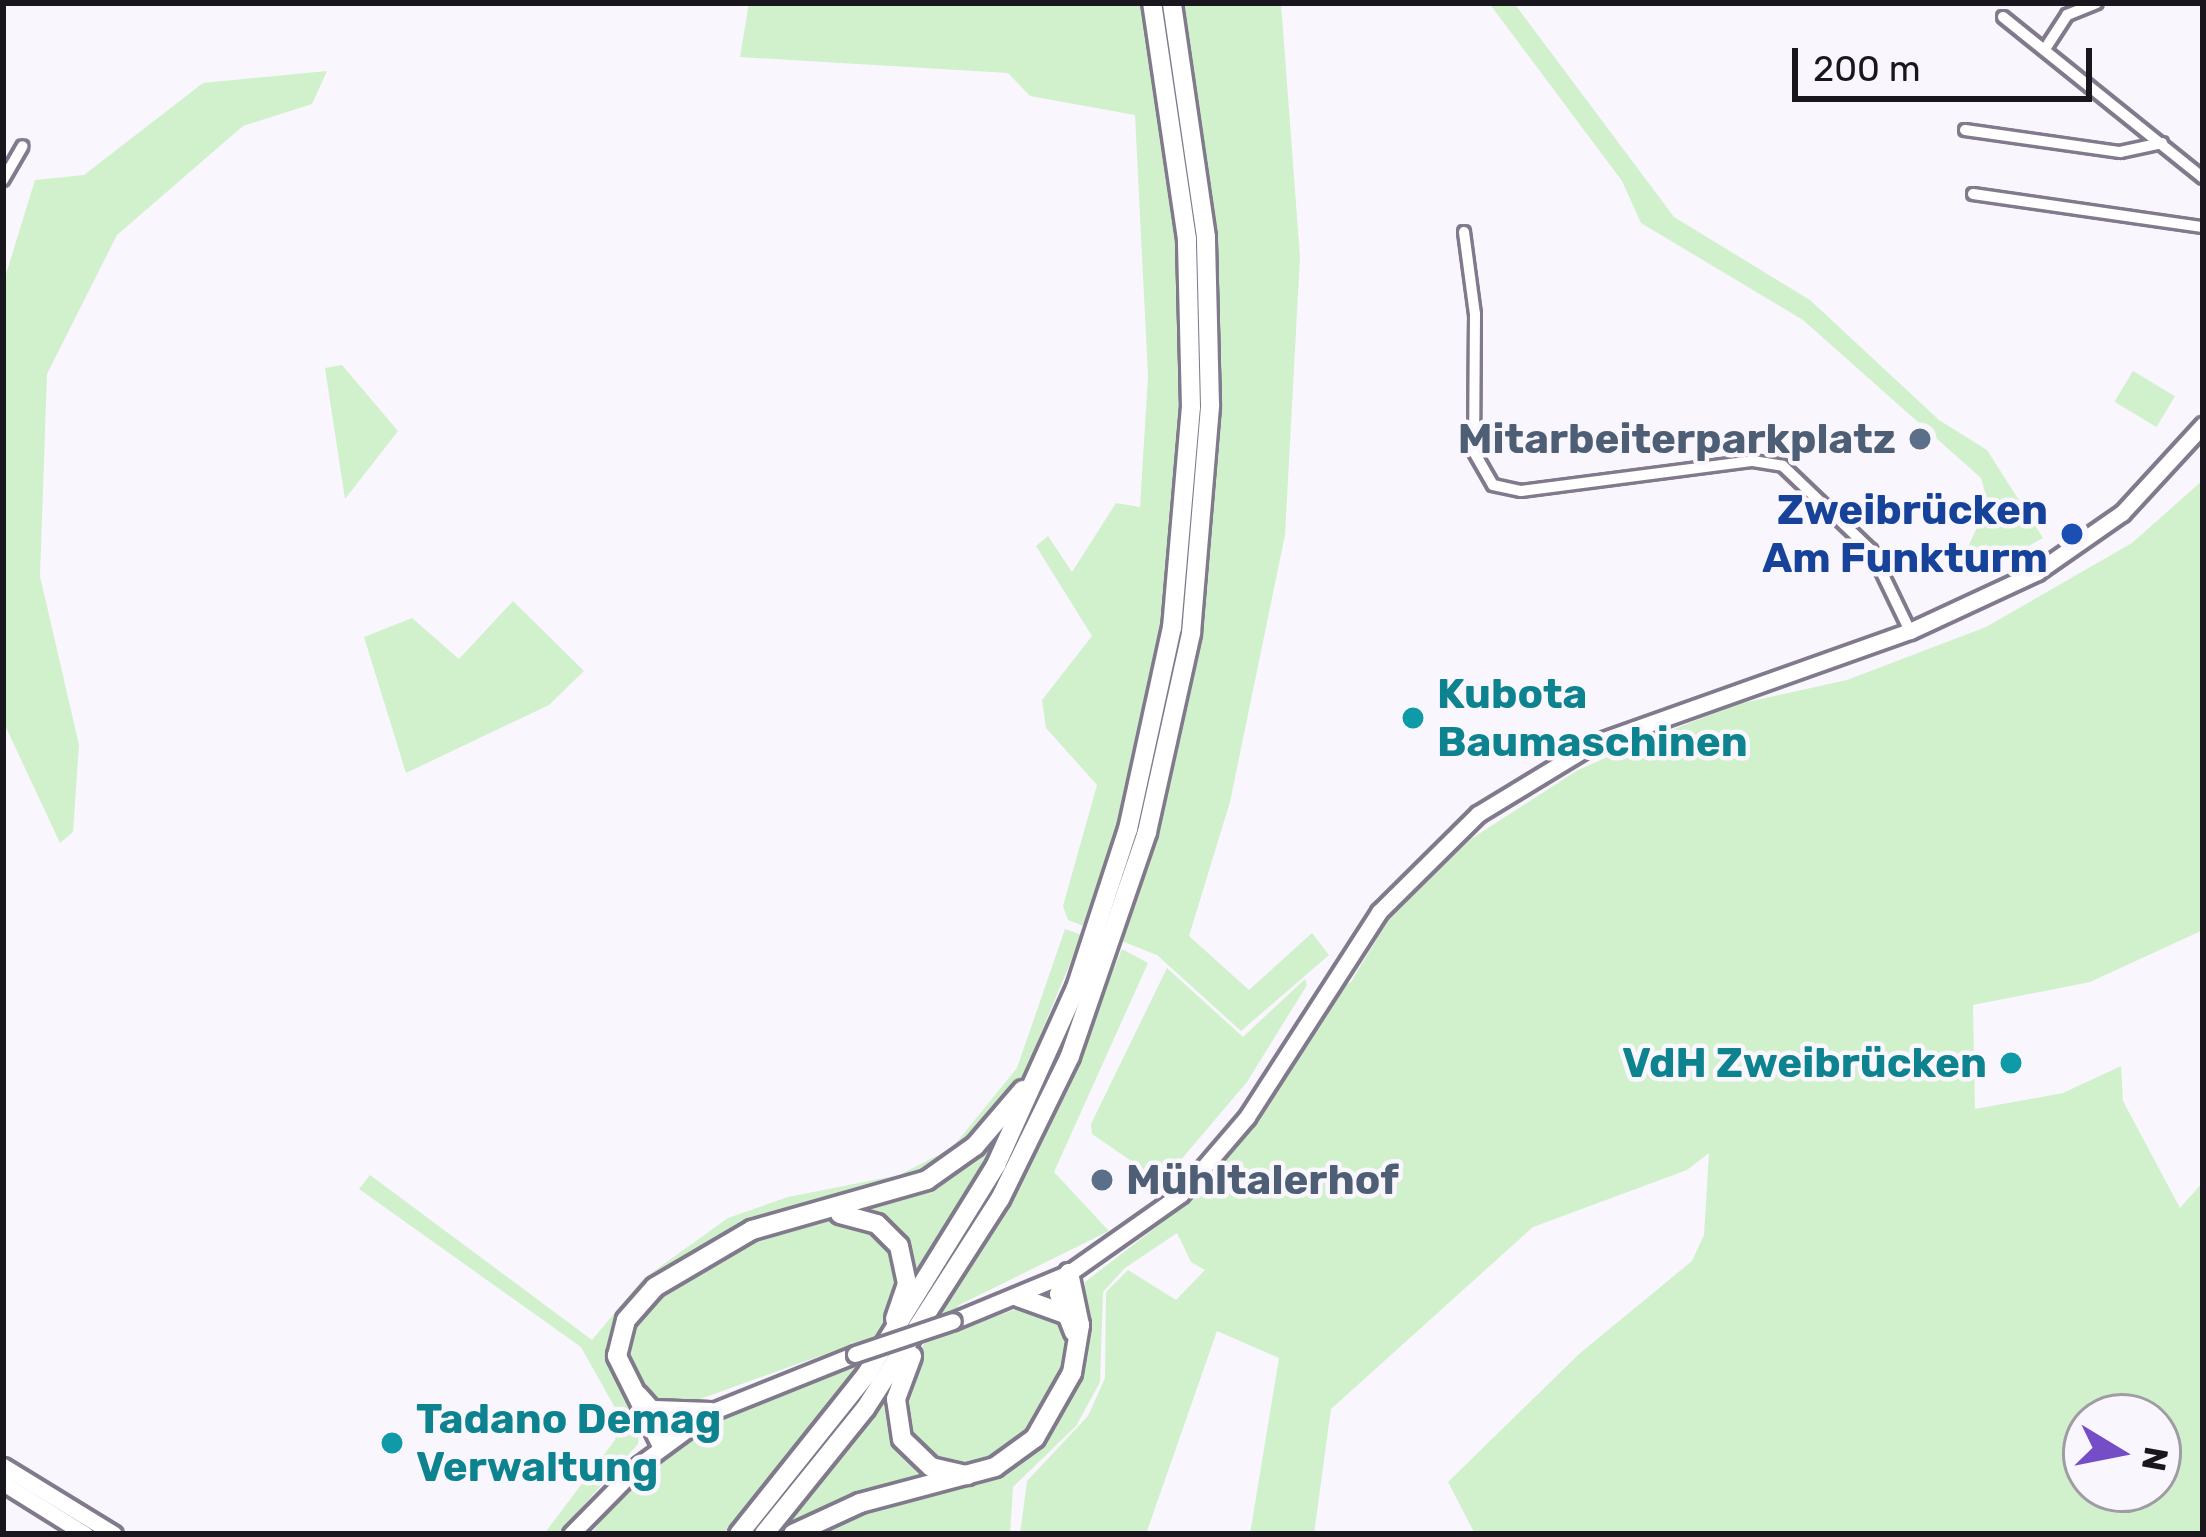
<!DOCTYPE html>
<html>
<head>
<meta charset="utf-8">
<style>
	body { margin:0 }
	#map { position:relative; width:2206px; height:1537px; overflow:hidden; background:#f9f6fe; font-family:Rubik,sans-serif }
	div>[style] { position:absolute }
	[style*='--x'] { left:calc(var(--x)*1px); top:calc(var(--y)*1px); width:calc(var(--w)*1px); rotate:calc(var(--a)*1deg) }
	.green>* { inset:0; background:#d1f1cc; transform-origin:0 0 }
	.roads { filter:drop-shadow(3px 0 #817a8c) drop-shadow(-3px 0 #817a8c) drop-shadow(0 3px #817a8c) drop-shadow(0 -3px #817a8c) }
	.minor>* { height:10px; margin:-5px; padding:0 5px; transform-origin:5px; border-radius:5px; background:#fff }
	.secondary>* { height:15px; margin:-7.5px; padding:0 7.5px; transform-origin:7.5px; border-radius:7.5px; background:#fff }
	.motorway>* { height:18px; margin:-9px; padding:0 9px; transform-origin:9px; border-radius:9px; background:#fff }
	.bridges { filter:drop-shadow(3px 0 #817a8c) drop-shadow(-3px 0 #817a8c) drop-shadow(0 3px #817a8c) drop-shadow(0 -3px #817a8c) }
	.secondary-bridge>* { height:15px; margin:-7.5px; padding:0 7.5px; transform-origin:7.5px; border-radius:7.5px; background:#fff }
	.dots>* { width:33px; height:33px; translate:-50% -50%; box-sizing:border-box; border:6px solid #f9f6fe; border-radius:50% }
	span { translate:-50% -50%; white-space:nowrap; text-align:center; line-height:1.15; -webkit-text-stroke:9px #f9f6fe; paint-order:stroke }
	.service-label { font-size:42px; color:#4e5e75; font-weight:700 }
	.right { translate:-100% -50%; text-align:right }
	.left { translate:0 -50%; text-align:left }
	.transit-label { font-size:42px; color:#164399; font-weight:700 }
	.culture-label { font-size:42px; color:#0d838f; font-weight:700 }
	.frame { position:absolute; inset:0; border:6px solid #19161d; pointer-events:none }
	.north { position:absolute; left:2062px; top:1393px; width:120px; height:120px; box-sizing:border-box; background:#f9f6fe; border:3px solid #9f9ca4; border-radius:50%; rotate:100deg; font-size:33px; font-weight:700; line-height:48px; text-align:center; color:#19161d }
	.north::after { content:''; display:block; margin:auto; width:42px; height:54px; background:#754ec7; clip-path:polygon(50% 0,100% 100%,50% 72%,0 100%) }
	.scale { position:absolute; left:1792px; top:48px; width:300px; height:54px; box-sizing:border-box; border:6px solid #19161d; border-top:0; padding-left:15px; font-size:36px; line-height:42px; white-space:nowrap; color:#19161d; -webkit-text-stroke:9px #f9f6fe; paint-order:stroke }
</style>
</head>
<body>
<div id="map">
	<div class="green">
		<div style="clip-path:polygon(749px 3px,1281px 3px,1300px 257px,1285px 535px,1230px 802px,1189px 936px,1249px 990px,1312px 933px,1329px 955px,1241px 1031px,1157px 955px,1068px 920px,1063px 906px,1097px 785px,1046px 728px,1042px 700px,1092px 636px,1036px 546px,1048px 536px,1072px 572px,1116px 503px,1140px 507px,1148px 376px,1135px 115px,1030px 96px,1008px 73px,740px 57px)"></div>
		<div style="clip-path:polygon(1489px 3px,1514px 3px,1674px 217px,1810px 300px,1939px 420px,1987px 450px,2043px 538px,1984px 570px,1959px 567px,1988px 503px,1981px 478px,1803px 320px,1641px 223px,1622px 181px)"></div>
		<div style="clip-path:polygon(327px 71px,312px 104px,243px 126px,117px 235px,47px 374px,40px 576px,79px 745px,73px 832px,60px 843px,3px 721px,3px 284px,35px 180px,84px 175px,203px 83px)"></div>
		<div style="clip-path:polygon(342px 365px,398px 431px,345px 499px,325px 368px)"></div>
		<div style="left:2133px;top:371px;width:49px;height:36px;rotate:31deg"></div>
		<div style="clip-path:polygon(evenodd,2203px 480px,2203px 930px,2090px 982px,1973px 1005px,1975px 1109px,2063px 1093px,2121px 1066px,2123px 1101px,2180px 1208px,2203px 1182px,2203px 1534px,1475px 1534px,1448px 1482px,1579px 1354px,1692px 1261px,1704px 1235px,1709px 1153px,1687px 1170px,1533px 1227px,1331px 1409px,1314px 1534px,1250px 1534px,1279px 1358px,1217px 1331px,1146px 1534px,1020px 1534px,1027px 1481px,1088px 1416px,1105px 1378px,1106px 1292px,1128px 1270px,1176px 1300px,1205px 1270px,1191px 1262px,1177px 1233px,1125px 1268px,1103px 1292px,1100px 1382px,1076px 1426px,1013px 1487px,1010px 1534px,804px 1534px,996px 1475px,1039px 1445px,1076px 1389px,1085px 1282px,1177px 1211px,1222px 1162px,1327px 997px,1351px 982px,1391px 915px,1471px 839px,1578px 770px,1651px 738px,1738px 704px,1847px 680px,1986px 627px,2132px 543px,2203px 480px,2086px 1417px,2158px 1417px,2158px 1489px,2086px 1489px,2086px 1417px)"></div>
		<div style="clip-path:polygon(513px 601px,584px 671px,549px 705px,406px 773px,364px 637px,412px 618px,459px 659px)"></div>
		<div style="clip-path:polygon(1065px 929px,1082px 935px,1023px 1076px,1000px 1113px,936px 1170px,718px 1237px,649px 1284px,617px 1320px,611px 1367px,640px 1420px,638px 1444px,558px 1534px,544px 1534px,615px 1440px,619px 1415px,581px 1347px,359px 1189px,370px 1175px,592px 1340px,643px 1279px,728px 1218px,788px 1197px,899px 1175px,952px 1148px,1017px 1068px)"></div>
		<div style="clip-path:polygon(1122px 949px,1148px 963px,1054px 1172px,1109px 1231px,959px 1305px,941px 1335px,1031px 1304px,1058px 1314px,1069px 1335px,1066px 1367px,1041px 1422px,984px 1465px,944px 1468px,903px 1432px,900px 1402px,916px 1358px,1041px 1144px)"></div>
		<div style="clip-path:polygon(1167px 968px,1243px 1037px,1305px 979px,1307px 985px,1247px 1082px,1162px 1182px,1092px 1134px,1091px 1124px)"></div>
		<div style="clip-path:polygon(999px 1133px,952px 1222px,915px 1282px,910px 1264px,861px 1208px,919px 1190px)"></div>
		<div style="clip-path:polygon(844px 1218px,877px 1229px,902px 1265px,892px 1314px,832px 1401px,723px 1534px,591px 1534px,625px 1490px,689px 1435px,732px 1409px,847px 1368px,865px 1340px,700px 1399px,656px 1403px,643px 1393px,624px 1352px,652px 1297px,769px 1231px)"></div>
		<div style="clip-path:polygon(891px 1390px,893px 1420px,942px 1475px,779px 1534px)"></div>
	</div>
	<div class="roads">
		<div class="minor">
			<div style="--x:2003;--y:17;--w:257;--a:38.8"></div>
			<div style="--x:2047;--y:46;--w:37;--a:-57"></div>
			<div style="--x:2067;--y:15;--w:32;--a:-22"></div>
			<div style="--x:1965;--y:130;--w:157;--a:8.1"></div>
			<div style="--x:2120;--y:152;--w:43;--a:-12.1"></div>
			<div style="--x:3;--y:180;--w:39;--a:-60"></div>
			<div style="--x:1973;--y:194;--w:232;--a:8.2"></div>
			<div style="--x:1464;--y:232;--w:83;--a:82.4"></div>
			<div style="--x:1475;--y:314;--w:138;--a:90.4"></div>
			<div style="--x:1474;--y:452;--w:38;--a:60"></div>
			<div style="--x:1493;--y:485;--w:29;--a:12"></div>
			<div style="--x:1521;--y:491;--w:234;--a:-7.4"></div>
			<div style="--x:1753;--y:461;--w:30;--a:9"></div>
			<div style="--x:1783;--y:466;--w:122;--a:43.7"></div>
			<div style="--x:1871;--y:550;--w:90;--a:64.3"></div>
		</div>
		<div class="secondary">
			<div style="--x:953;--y:1321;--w:126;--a:-22.5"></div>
			<div style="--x:1069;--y:1273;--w:137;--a:-35.2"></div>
			<div style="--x:1181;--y:1194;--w:101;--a:-49.4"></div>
			<div style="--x:1247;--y:1117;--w:244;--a:-57.2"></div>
			<div style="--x:1379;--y:912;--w:139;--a:-44.7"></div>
			<div style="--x:1478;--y:814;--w:137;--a:-31.3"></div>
			<div style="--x:1595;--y:743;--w:334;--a:-19.6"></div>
			<div style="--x:1910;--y:631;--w:140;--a:-24.9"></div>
			<div style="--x:2037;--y:572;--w:103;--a:-34.8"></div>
			<div style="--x:2122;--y:513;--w:120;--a:-47.4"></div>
			<div style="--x:3;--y:1466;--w:130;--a:31.5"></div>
			<div style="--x:3;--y:1483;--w:97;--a:31.9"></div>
			<div style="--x:571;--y:1534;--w:97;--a:-45.4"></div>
			<div style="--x:639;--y:1465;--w:89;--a:-36.4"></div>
			<div style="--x:711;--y:1412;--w:155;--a:-21.9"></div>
		</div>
		<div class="motorway">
			<div style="--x:840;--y:1214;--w:38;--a:15"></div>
			<div style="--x:877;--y:1224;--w:31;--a:45"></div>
			<div style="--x:899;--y:1246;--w:39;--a:78"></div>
			<div style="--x:907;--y:1284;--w:37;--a:109"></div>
			<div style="--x:1069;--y:1273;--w:23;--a:115"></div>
			<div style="--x:1059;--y:1294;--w:41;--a:68.5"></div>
			<div style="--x:1018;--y:1297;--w:53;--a:19.8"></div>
			<div style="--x:912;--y:1356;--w:46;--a:110.4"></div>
			<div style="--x:896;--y:1399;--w:40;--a:81.5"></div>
			<div style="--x:902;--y:1439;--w:40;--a:44"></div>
			<div style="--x:931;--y:1467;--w:37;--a:13"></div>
			<div style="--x:638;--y:1395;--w:39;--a:48"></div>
			<div style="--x:664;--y:1424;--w:22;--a:95"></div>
			<div style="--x:654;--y:1410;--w:57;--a:2"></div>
			<div style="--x:662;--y:1446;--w:101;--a:-116.6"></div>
			<div style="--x:617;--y:1356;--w:37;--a:-76"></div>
			<div style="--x:626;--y:1320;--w:44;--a:-48.7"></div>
			<div style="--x:655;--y:1287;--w:113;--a:-30.4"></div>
			<div style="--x:752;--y:1230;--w:182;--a:-15.9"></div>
			<div style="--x:927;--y:1180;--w:59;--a:-35.3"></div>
			<div style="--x:975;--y:1146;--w:74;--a:-49.4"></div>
			<div style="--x:739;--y:1534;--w:203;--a:-51.4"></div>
			<div style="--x:866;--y:1375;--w:247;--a:-58.2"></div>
			<div style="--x:996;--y:1165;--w:194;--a:-65.7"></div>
			<div style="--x:1076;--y:988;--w:167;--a:-71.9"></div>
			<div style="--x:1128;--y:829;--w:206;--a:-77.7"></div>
			<div style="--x:1172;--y:628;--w:222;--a:-85.1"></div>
			<div style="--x:1191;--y:407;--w:168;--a:-91.4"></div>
			<div style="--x:1187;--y:239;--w:239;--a:-98.4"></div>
			<div style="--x:764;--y:1534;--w:161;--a:-51.1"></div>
			<div style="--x:865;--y:1409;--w:250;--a:-57.3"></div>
			<div style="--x:1000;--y:1199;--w:159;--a:-63.9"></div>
			<div style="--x:1070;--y:1056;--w:237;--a:-71"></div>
			<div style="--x:1147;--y:832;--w:204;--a:-77.5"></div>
			<div style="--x:1191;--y:633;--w:229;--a:-85.2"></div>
			<div style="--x:1210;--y:405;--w:168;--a:-91.4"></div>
			<div style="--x:1206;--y:237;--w:236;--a:-98.3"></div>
			<div style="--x:793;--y:1534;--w:74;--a:-24.8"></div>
			<div style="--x:860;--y:1503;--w:140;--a:-14.9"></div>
			<div style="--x:995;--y:1467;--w:49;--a:-35.9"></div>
			<div style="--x:1035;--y:1438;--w:75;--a:-60.4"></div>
			<div style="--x:1072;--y:1373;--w:49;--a:-80.5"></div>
			<div style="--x:1080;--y:1325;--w:53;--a:-101.9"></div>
		</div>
	</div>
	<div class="bridges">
		<div class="secondary-bridge">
			<div style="--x:855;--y:1354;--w:103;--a:-18.6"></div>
		</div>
	</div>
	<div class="dots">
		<div style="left:1920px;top:439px;background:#5c6f8a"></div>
		<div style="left:2072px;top:534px;background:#1a4fb4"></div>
		<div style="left:1413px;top:718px;background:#0f9aa8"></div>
		<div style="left:2011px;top:1063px;background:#0f9aa8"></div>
		<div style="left:1102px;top:1180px;background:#5c6f8a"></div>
		<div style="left:392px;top:1443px;background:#0f9aa8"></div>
	</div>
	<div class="service-label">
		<span class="right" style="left:1896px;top:439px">Mitarbeiterparkplatz</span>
		<span class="left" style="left:1126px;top:1180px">Mühltalerhof</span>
	</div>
	<div class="transit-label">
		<span class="right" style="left:2048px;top:534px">Zweibrücken<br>Am Funkturm</span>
	</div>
	<div class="culture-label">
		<span class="left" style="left:1437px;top:718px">Kubota<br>Baumaschinen</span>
		<span class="right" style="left:1987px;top:1063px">VdH Zweibrücken</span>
		<span class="left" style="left:416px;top:1443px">Tadano Demag<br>Verwaltung</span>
	</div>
	<div class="frame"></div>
	<div class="north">N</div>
	<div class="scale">200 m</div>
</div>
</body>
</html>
